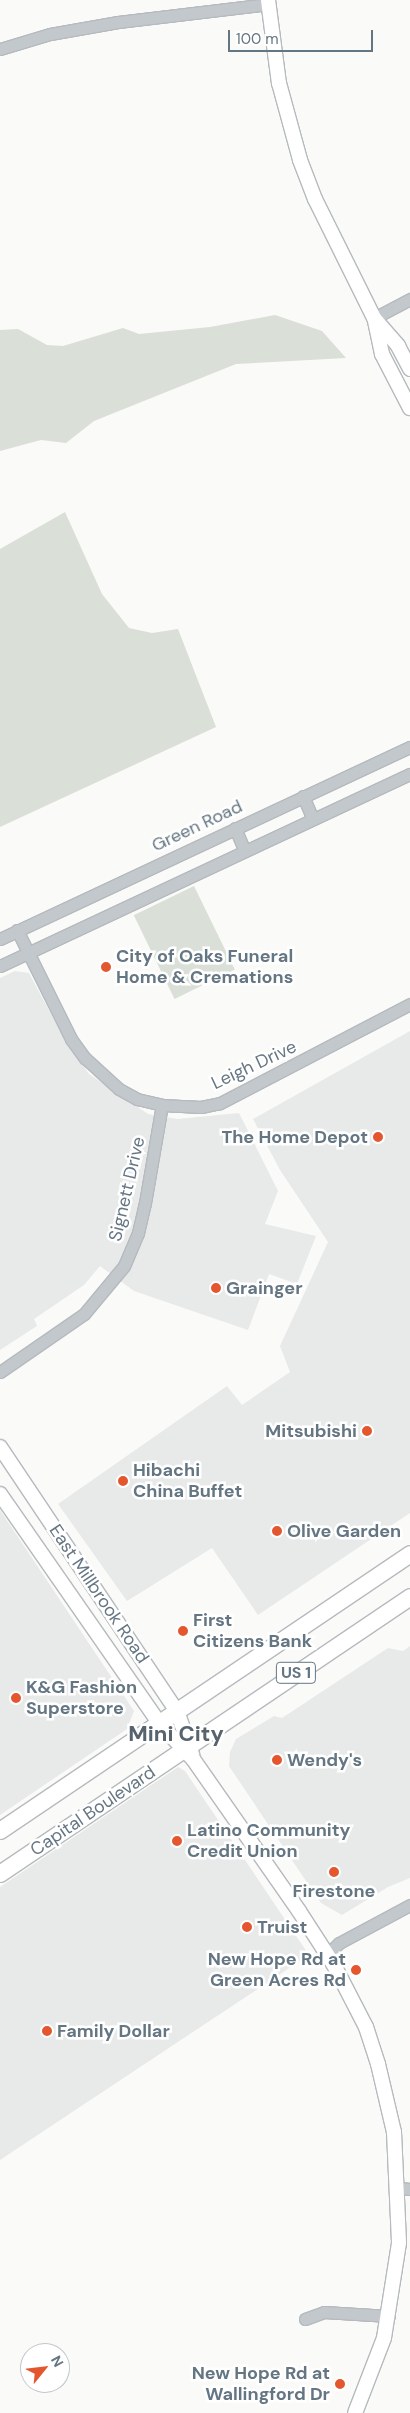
<!DOCTYPE html>
<html>
<head>
<meta charset="utf-8">
<style>
	body { margin:0 }
	#map { position:relative; width:410px; height:2413px; overflow:hidden; background:#fafaf8; font-family:"DM Sans",sans-serif }
	div>[style] { position:absolute }
	[style*='--x'] { left:calc(var(--x)*1px); top:calc(var(--y)*1px); width:calc(var(--w)*1px); rotate:calc(var(--a)*1deg) }
	.built>* { inset:0; background:#e8e9e9 }
	.green>* { inset:0; background:#dadfd7; transform-origin:0 0 }
	.roads { filter:drop-shadow(1px 0 #b5babe) drop-shadow(-1px 0 #b5babe) drop-shadow(0 1px #b5babe) drop-shadow(0 -1px #b5babe) }
	.minor>* { height:11px; margin:-5.5px; padding:0 5.5px; transform-origin:5.5px; border-radius:5.5px; background:#c3c8cc }
	.major>* { height:14px; margin:-7px; padding:0 7px; transform-origin:7px; border-radius:7px; background:#fff }
	.highway>* { height:16px; margin:-8px; padding:0 8px; transform-origin:8px; border-radius:8px; background:#fff }
	.dots>* { width:14px; height:14px; translate:-50% -50%; box-sizing:border-box; border:2px solid #fff; border-radius:50% }
	span { translate:-50% -50%; white-space:nowrap; text-align:center; line-height:1.15; -webkit-text-stroke:5px #fff; paint-order:stroke }
	.shield-label span { padding:1px 4px; background:#fff; border:1px solid; border-radius:4px; -webkit-text-stroke-width:0 }
	.shield-label { font-size:16px; color:#657683; font-weight:700 }
	.street-label { font-size:18px; color:#657683 }
	.poi-label { font-size:18px; color:#657683; font-weight:700 }
	.left { translate:0 -50%; text-align:left }
	.right { translate:-100% -50%; text-align:right }
	.district-label { font-size:22px; color:#57646e; font-weight:700 }
	.north { position:absolute; left:20px; top:2343px; width:50px; height:50px; box-sizing:border-box; background:#fff; border:1px solid #c1c8cd; border-radius:50%; rotate:61deg; font-size:14px; font-weight:700; line-height:20px; text-align:center; color:#657683 }
	.north::after { content:''; display:block; margin:auto; width:18px; height:22px; background:#e4572e; clip-path:polygon(50% 0,100% 100%,50% 72%,0 100%) }
	.scale { position:absolute; left:228px; top:30px; width:145px; height:22px; box-sizing:border-box; border:2px solid #657683; border-top:0; padding-left:6px; font-size:15px; line-height:18px; white-space:nowrap; color:#657683; -webkit-text-stroke:4px #fff; paint-order:stroke }
</style>
</head>
<body>
<div id="map">
	<div class="built">
		<div style="clip-path:polygon(15px 971px,29px 973px,61px 1033px,89px 1074px,148px 1114px,177px 1119px,239px 1113px,278px 1191px,265px 1224px,316px 1236px,297px 1284px,269px 1274px,248px 1330px,134px 1291px,100px 1266px,84px 1285px,34px 1319px,37px 1326px,0 1350px,0 978px)"></div>
		<div style="clip-path:polygon(410px 1031px,410px 1513px,258px 1615px,212px 1548px,127px 1601px,58px 1504px,227px 1386px,242px 1405px,290px 1372px,280px 1346px,328px 1242px,280px 1170px,253px 1119px)"></div>
		<div style="clip-path:polygon(0 1510px,134px 1711px,127px 1729px,0 1815px)"></div>
		<div style="clip-path:polygon(410px 1646px,410px 1878px,388px 1887px,342px 1915px,321px 1903px,314px 1893px,229px 1766px,230px 1752px,236px 1739px,274px 1716px,282px 1718px,388px 1648px,403px 1651px)"></div>
		<div style="clip-path:polygon(178px 1767px,185px 1771px,309px 1955px,0 2160px,0 1887px)"></div>
	</div>
	<div class="green">
		<div style="clip-path:polygon(275px 315px,322px 331px,346px 358px,236px 364px,94px 421px,66px 443px,41px 440px,0 451px,0 330px,18px 329px,47px 345px,63px 346px,123px 328px,139px 334px,210px 327px)"></div>
		<div style="clip-path:polygon(65px 512px,102px 594px,129px 628px,152px 633px,178px 629px,216px 727px,0 827px,0 549px)"></div>
		<div style="left:194px;top:886px;width:93px;height:67px;rotate:64deg"></div>
	</div>
	<div class="roads">
		<div class="minor">
			<div style="--x:0;--y:49;--w:52;--a:-16.7"></div>
			<div style="--x:50;--y:34;--w:69;--a:-10"></div>
			<div style="--x:118;--y:22;--w:152;--a:-6.8"></div>
			<div style="--x:374;--y:318;--w:41;--a:-27.8"></div>
			<div style="--x:303;--y:796;--w:25;--a:67"></div>
			<div style="--x:235;--y:828;--w:25;--a:67"></div>
			<div style="--x:17;--y:930;--w:122;--a:63.6"></div>
			<div style="--x:71;--y:1039;--w:24;--a:54"></div>
			<div style="--x:85;--y:1058;--w:46;--a:42.4"></div>
			<div style="--x:119;--y:1089;--w:21;--a:29"></div>
			<div style="--x:137;--y:1099;--w:26;--a:13"></div>
			<div style="--x:162;--y:1105;--w:39;--a:3"></div>
			<div style="--x:201;--y:1107;--w:19;--a:-12"></div>
			<div style="--x:220;--y:1103;--w:214;--a:-27.5"></div>
			<div style="--x:0;--y:939;--w:453;--a:-25.1"></div>
			<div style="--x:0;--y:966;--w:453;--a:-25.1"></div>
			<div style="--x:0;--y:1372;--w:102;--a:-34.6"></div>
			<div style="--x:84;--y:1314;--w:62;--a:-50.2"></div>
			<div style="--x:124;--y:1266;--w:36;--a:-67"></div>
			<div style="--x:138;--y:1233;--w:31;--a:-77"></div>
			<div style="--x:145;--y:1203;--w:99;--a:-80.2"></div>
			<div style="--x:327;--y:1955;--w:17;--a:-45"></div>
			<div style="--x:339;--y:1943;--w:81;--a:-28.2"></div>
			<div style="--x:399;--y:2188;--w:11;--a:5"></div>
			<div style="--x:305;--y:2319;--w:20;--a:-20"></div>
			<div style="--x:324;--y:2312;--w:65;--a:3.5"></div>
		</div>
		<div class="major">
			<div style="--x:268;--y:0;--w:84;--a:82.5"></div>
			<div style="--x:279;--y:83;--w:80;--a:74.7"></div>
			<div style="--x:300;--y:160;--w:42;--a:69"></div>
			<div style="--x:315;--y:199;--w:133;--a:63.6"></div>
			<div style="--x:374;--y:318;--w:37;--a:49"></div>
			<div style="--x:398;--y:346;--w:26;--a:62"></div>
			<div style="--x:375;--y:321;--w:34;--a:78"></div>
			<div style="--x:382;--y:354;--w:61;--a:62.6"></div>
			<div style="--x:0;--y:1447;--w:318;--a:56.2"></div>
			<div style="--x:177;--y:1711;--w:46;--a:70.8"></div>
			<div style="--x:0;--y:1494;--w:279;--a:55.2"></div>
			<div style="--x:159;--y:1723;--w:50;--a:46.6"></div>
			<div style="--x:193;--y:1759;--w:185;--a:55.1"></div>
			<div style="--x:299;--y:1911;--w:64;--a:57.1"></div>
			<div style="--x:334;--y:1965;--w:70;--a:62.7"></div>
			<div style="--x:366;--y:2027;--w:39;--a:72"></div>
			<div style="--x:378;--y:2064;--w:70;--a:76.8"></div>
			<div style="--x:394;--y:2132;--w:111;--a:87.4"></div>
			<div style="--x:399;--y:2243;--w:96;--a:99"></div>
			<div style="--x:384;--y:2338;--w:80;--a:111.1"></div>
		</div>
		<div class="highway">
			<div style="--x:0;--y:1831;--w:495;--a:-34"></div>
			<div style="--x:0;--y:1874;--w:495;--a:-34"></div>
		</div>
	</div>
	<div class="dots">
		<div style="left:106px;top:967px;background:#e4572e"></div>
		<div style="left:378px;top:1137px;background:#e4572e"></div>
		<div style="left:216px;top:1288px;background:#e4572e"></div>
		<div style="left:367px;top:1431px;background:#e4572e"></div>
		<div style="left:123px;top:1481px;background:#e4572e"></div>
		<div style="left:277px;top:1531px;background:#e4572e"></div>
		<div style="left:183px;top:1631px;background:#e4572e"></div>
		<div style="left:16px;top:1698px;background:#e4572e"></div>
		<div style="left:277px;top:1760px;background:#e4572e"></div>
		<div style="left:177px;top:1841px;background:#e4572e"></div>
		<div style="left:334px;top:1872px;background:#e4572e"></div>
		<div style="left:247px;top:1927px;background:#e4572e"></div>
		<div style="left:356px;top:1970px;background:#e4572e"></div>
		<div style="left:47px;top:2031px;background:#e4572e"></div>
		<div style="left:340px;top:2384px;background:#e4572e"></div>
	</div>
	<div class="shield-label">
		<span style="left:296px;top:1673px">US 1</span>
	</div>
	<div class="street-label">
		<span style="left:197px;top:826px;rotate:-25deg">Green Road</span>
		<span style="left:254px;top:1065px;rotate:-25deg">Leigh Drive</span>
		<span style="left:127px;top:1189px;rotate:-77deg">Signett Drive</span>
		<span style="left:99px;top:1594px;rotate:56deg">East Millbrook Road</span>
		<span style="left:93px;top:1811px;rotate:-34deg">Capital Boulevard</span>
	</div>
	<div class="poi-label">
		<span class="left" style="left:116px;top:967px">City of Oaks Funeral<br>Home &amp; Cremations</span>
		<span class="right" style="left:368px;top:1137px">The Home Depot</span>
		<span class="left" style="left:226px;top:1288px">Grainger</span>
		<span class="right" style="left:357px;top:1431px">Mitsubishi</span>
		<span class="left" style="left:133px;top:1481px">Hibachi<br>China Buffet</span>
		<span class="left" style="left:287px;top:1531px">Olive Garden</span>
		<span class="left" style="left:193px;top:1631px">First<br>Citizens Bank</span>
		<span class="left" style="left:26px;top:1698px">K&amp;G Fashion<br>Superstore</span>
		<span class="left" style="left:287px;top:1760px">Wendy's</span>
		<span class="left" style="left:187px;top:1841px">Latino Community<br>Credit Union</span>
		<span style="left:334px;top:1891px">Firestone</span>
		<span class="left" style="left:257px;top:1927px">Truist</span>
		<span class="right" style="left:346px;top:1970px">New Hope Rd at<br>Green Acres Rd</span>
		<span class="left" style="left:57px;top:2031px">Family Dollar</span>
		<span class="right" style="left:330px;top:2384px">New Hope Rd at<br>Wallingford Dr</span>
	</div>
	<div class="district-label">
		<span style="left:176px;top:1734px">Mini City</span>
	</div>
	<div class="north">N</div>
	<div class="scale">100 m</div>
</div>
</body>
</html>
